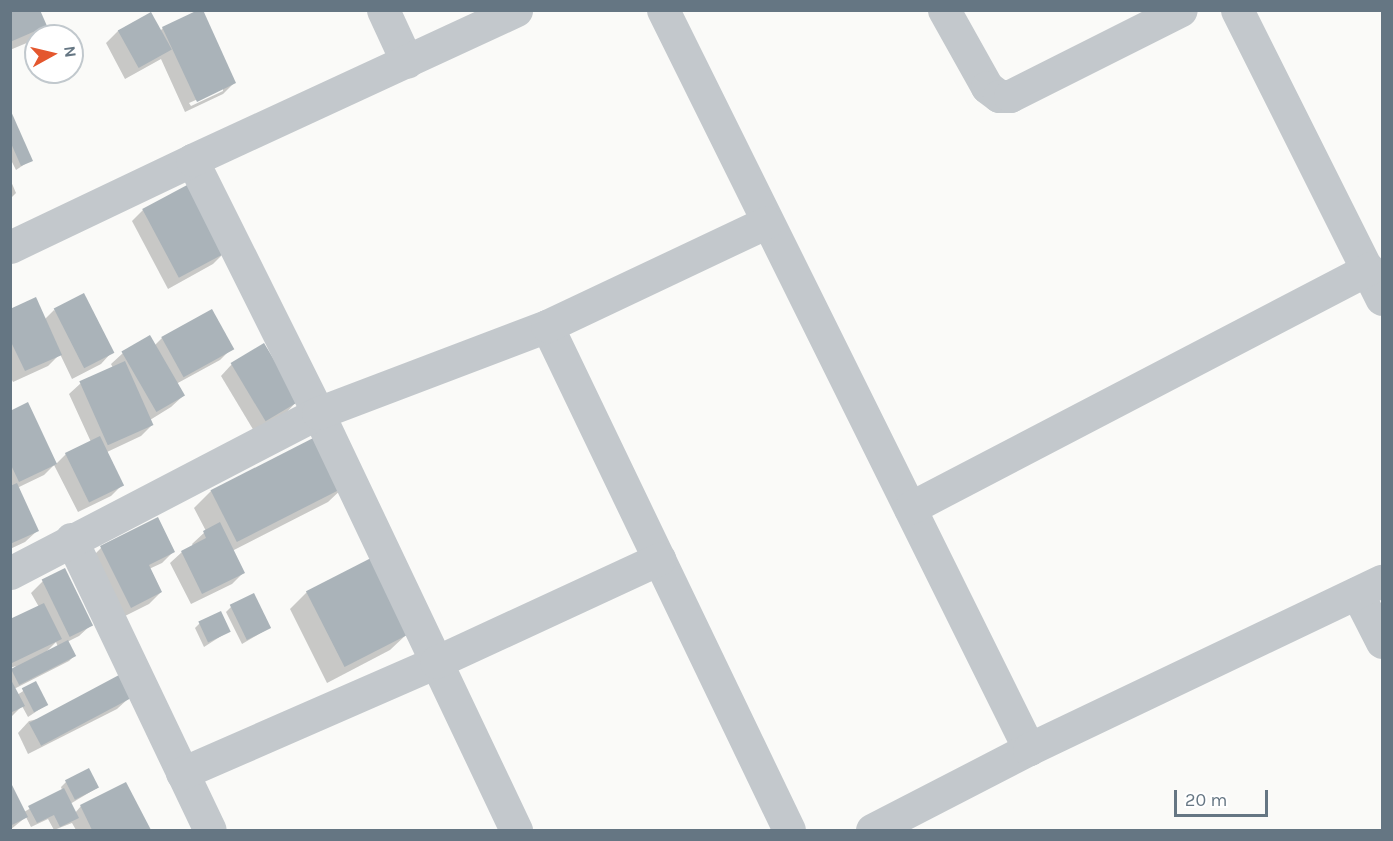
<!DOCTYPE html>
<html>
<head>
<meta charset="utf-8">
<style>
	body { margin:0 }
	#map { position:relative; width:1393px; height:841px; overflow:hidden; background:#fafaf8; font-family:Karla,sans-serif }
	div>[style] { position:absolute }
	[style*='--x'] { left:calc(var(--x)*1px); top:calc(var(--y)*1px); width:calc(var(--w)*1px); rotate:calc(var(--a)*1deg) }
	.shadow>* { inset:0; background:#0003 }
	.building>* { inset:0; background:#aab3b9; transform-origin:0 0 }
	.minor>* { height:33px; margin:-16.5px; padding:0 16.5px; transform-origin:16.5px; border-radius:16.5px; background:#c3c8cc }
	span { translate:-50% -50%; white-space:nowrap; text-align:center; line-height:1.15; -webkit-text-stroke:6px #fff; paint-order:stroke }
	.frame { position:absolute; inset:0; border:12px solid #657683; pointer-events:none }
	.north { position:absolute; left:24px; top:24px; width:60px; height:60px; box-sizing:border-box; background:#fff; border:2px solid #c1c8cd; border-radius:50%; rotate:82deg; font-size:16px; font-weight:700; line-height:24px; text-align:center; color:#657683 }
	.north::after { content:''; display:block; margin:auto; width:21px; height:27px; background:#e4572e; clip-path:polygon(50% 0,100% 100%,50% 72%,0 100%) }
	.scale { position:absolute; left:1174px; top:790px; width:94px; height:27px; box-sizing:border-box; border:3px solid #657683; border-top:0; padding-left:8px; font-size:18px; line-height:21px; white-space:nowrap; color:#657683; -webkit-text-stroke:4px #fff; paint-order:stroke }
</style>
</head>
<body>
<div id="map">
	<div class="shadow">
		<div style="clip-path:polygon(10px 10px,45px 26px,29px 42px,10px 50px)"></div>
		<div style="clip-path:polygon(evenodd,151px 14px,160px 31px,163px 28px,234px 83px,223px 94px,185px 112px,161px 59px,125px 79px,106px 43px,118px 31px,151px 14px,223px 88px,223px 91px,191px 106px,189px 103px,223px 88px)"></div>
		<div style="clip-path:polygon(10px 113px,31px 160px,16px 170px,10px 158px)"></div>
		<div style="clip-path:polygon(10px 179px,16px 193px,10px 199px)"></div>
		<div style="clip-path:polygon(143px 210px,224px 253px,213px 264px,168px 289px,132px 221px)"></div>
		<div style="clip-path:polygon(10px 310px,44px 320px,54px 310px,112px 352px,101px 364px,72px 379px,60px 354px,48px 366px,13px 382px,10px 376px)"></div>
		<div style="clip-path:polygon(162px 338px,232px 348px,220px 360px,176px 384px,183px 396px,171px 407px,150px 420px,152px 425px,141px 436px,107px 452px,122px 485px,111px 496px,78px 512px,54px 465px,44px 475px,17px 488px,37px 531px,25px 542px,10px 549px,10px 412px,27px 404px,55px 465px,66px 454px,91px 442px,69px 394px,81px 383px,113px 368px,111px 364px,123px 353px,154px 346px)"></div>
		<div style="clip-path:polygon(232px 364px,297px 401px,286px 413px,254px 431px,221px 376px)"></div>
		<div style="clip-path:polygon(345px 486px,328px 502px,232px 551px,243px 573px,232px 584px,191px 604px,170px 563px,182px 552px,193px 546px,192px 544px,206px 531px,194px 508px,211px 491px)"></div>
		<div style="clip-path:polygon(101px 548px,173px 552px,162px 563px,149px 569px,161px 592px,149px 604px,119px 619px,90px 559px)"></div>
		<div style="clip-path:polygon(evenodd,43px 581px,91px 625px,79px 636px,67px 642px,74px 656px,69px 661px,14px 689px,17px 695px,36px 683px,46px 705px,28px 717px,22px 706px,10px 718px,10px 672px,16px 666px,10px 668px,10px 621px,39px 607px,31px 593px,43px 581px,56px 642px,58px 647px,45px 653px,56px 642px)"></div>
		<div style="clip-path:polygon(307px 592px,407px 634px,390px 650px,327px 683px,290px 609px)"></div>
		<div style="clip-path:polygon(231px 607px,269px 628px,242px 644px,226px 612px)"></div>
		<div style="clip-path:polygon(200px 623px,229px 631px,204px 647px,195px 628px)"></div>
		<div style="clip-path:polygon(129px 698px,117px 709px,28px 754px,18px 733px,29px 721px)"></div>
		<div style="clip-path:polygon(66px 782px,97px 788px,70px 804px,75px 813px,81px 806px,126px 784px,149px 830px,76px 830px,72px 823px,54px 830px,48px 819px,31px 827px,26px 817px,10px 830px,10px 785px,24px 812px,62px 790px,61px 787px)"></div>
	</div>
	<div class="building">
		<div style="clip-path:polygon(10px 10px,40px 10px,47px 26px,10px 42px)"></div>
		<div style="clip-path:polygon(198px 10px,203px 10px,236px 83px,197px 102px,162px 27px)"></div>
		<div style="left:151px;top:12px;width:43px;height:38px;rotate:61deg"></div>
		<div style="clip-path:polygon(10px 109px,33px 161px,21px 166px,10px 141px)"></div>
		<div style="left:189px;top:184px;width:78px;height:53px;rotate:62deg"></div>
		<div style="left:84px;top:293px;width:67px;height:34px;rotate:63deg"></div>
		<div style="clip-path:polygon(36px 297px,62px 355px,25px 371px,10px 340px,10px 309px)"></div>
		<div style="left:212px;top:309px;width:46px;height:58px;rotate:61deg"></div>
		<div style="left:150px;top:335px;width:70px;height:33px;rotate:60deg"></div>
		<div style="left:264px;top:343px;width:68px;height:39px;rotate:59deg"></div>
		<div style="left:125px;top:361px;width:70px;height:50px;rotate:66deg"></div>
		<div style="clip-path:polygon(28px 402px,57px 464px,19px 482px,10px 463px,10px 411px)"></div>
		<div style="left:321px;top:434px;width:58px;height:124px;rotate:63deg"></div>
		<div style="left:100px;top:436px;width:55px;height:39px;rotate:64deg"></div>
		<div style="clip-path:polygon(17px 483px,39px 531px,10px 544px,10px 486px)"></div>
		<div style="clip-path:polygon(158px 517px,175px 552px,149px 565px,162px 592px,131px 608px,100px 546px)"></div>
		<div style="clip-path:polygon(220px 522px,245px 573px,202px 594px,181px 551px,206px 538px,203px 531px)"></div>
		<div style="left:371px;top:558px;width:85px;height:73px;rotate:63deg"></div>
		<div style="left:65px;top:568px;width:64px;height:26px;rotate:64deg"></div>
		<div style="left:254px;top:593px;width:39px;height:27px;rotate:64deg"></div>
		<div style="clip-path:polygon(44px 603px,62px 639px,12px 663px,10px 619px)"></div>
		<div style="left:221px;top:611px;width:23px;height:25px;rotate:65deg"></div>
		<div style="left:68px;top:640px;width:18px;height:64px;rotate:63deg"></div>
		<div style="left:119px;top:675px;width:26px;height:102px;rotate:62deg"></div>
		<div style="clip-path:polygon(10px 678px,25px 706px,10px 713px)"></div>
		<div style="left:36px;top:681px;width:27px;height:16px;rotate:63deg"></div>
		<div style="left:89px;top:768px;width:22px;height:27px;rotate:63deg"></div>
		<div style="clip-path:polygon(10px 781px,28px 817px,10px 826px)"></div>
		<div style="clip-path:polygon(126px 782px,151px 830px,92px 830px,80px 805px)"></div>
		<div style="clip-path:polygon(64px 788px,79px 818px,60px 827px,54px 815px,37px 823px,28px 806px)"></div>
	</div>
	<div class="minor">
		<div style="--x:383;--y:10;--w:57;--a:65.2"></div>
		<div style="--x:663;--y:10;--w:825;--a:63.65"></div>
		<div style="--x:944;--y:10;--w:88;--a:60.8"></div>
		<div style="--x:987;--y:87;--w:15;--a:37"></div>
		<div style="--x:999;--y:96;--w:11;--a:0"></div>
		<div style="--x:1010;--y:96;--w:191;--a:-26.7"></div>
		<div style="--x:1237;--y:10;--w:323;--a:63.4"></div>
		<div style="--x:192;--y:160;--w:283;--a:63.5"></div>
		<div style="--x:318;--y:413;--w:462;--a:64.6"></div>
		<div style="--x:10;--y:247;--w:202;--a:-25.5"></div>
		<div style="--x:192;--y:160;--w:357;--a:-24.8"></div>
		<div style="--x:547;--y:326;--w:559;--a:64.35"></div>
		<div style="--x:910;--y:508;--w:517;--a:-27.56"></div>
		<div style="--x:71;--y:539;--w:322;--a:64.5"></div>
		<div style="--x:10;--y:573;--w:347;--a:-27.5"></div>
		<div style="--x:318;--y:413;--w:245;--a:-20.8"></div>
		<div style="--x:547;--y:326;--w:243;--a:-25.3"></div>
		<div style="--x:1357;--y:593;--w:55;--a:63"></div>
		<div style="--x:182;--y:773;--w:277;--a:-23.6"></div>
		<div style="--x:436;--y:662;--w:246;--a:-24.8"></div>
		<div style="--x:872;--y:830;--w:177;--a:-27.3"></div>
		<div style="--x:1029;--y:749;--w:391;--a:-25.5"></div>
	</div>
	<div class="frame"></div>
	<div class="north">N</div>
	<div class="scale">20 m</div>
</div>
</body>
</html>
